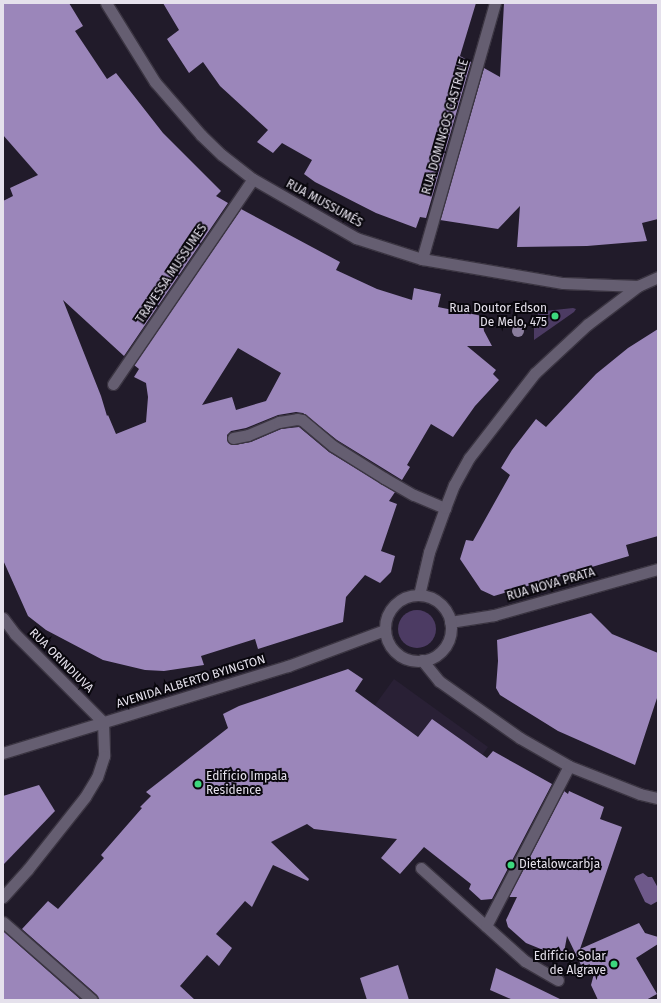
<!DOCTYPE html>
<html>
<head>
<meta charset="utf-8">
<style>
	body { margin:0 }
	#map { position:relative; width:661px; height:1003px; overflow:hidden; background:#211b2a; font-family:"Fira Sans",sans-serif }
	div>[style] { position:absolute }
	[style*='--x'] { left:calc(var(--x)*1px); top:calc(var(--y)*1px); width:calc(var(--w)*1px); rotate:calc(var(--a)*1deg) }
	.built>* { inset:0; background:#292035 }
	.green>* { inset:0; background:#4c3b63 }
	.round { border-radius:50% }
	.water>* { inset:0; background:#6e598a }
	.building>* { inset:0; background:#9b86ba }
	.roads { filter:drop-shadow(1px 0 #3b3542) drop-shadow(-1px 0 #3b3542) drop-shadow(0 1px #3b3542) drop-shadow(0 -1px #3b3542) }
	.service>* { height:11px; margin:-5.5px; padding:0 5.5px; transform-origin:5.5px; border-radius:5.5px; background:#655e71 }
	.minor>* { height:11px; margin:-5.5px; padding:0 5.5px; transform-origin:5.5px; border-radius:5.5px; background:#655e71 }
	.tertiary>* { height:11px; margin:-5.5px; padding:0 5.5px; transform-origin:5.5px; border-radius:5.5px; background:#655e71 }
	.tertiary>.ring { margin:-5.5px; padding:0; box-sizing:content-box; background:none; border:11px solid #655e71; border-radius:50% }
	.trees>* { width:12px; height:12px; margin:-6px; border-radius:50%; background:#8a7d9d }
	.dots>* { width:11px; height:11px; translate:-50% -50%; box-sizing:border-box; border:2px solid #09070d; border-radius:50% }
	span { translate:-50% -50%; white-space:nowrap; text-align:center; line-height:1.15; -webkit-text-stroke:4px #09070d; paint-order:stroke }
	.street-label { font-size:12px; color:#e5e1ec }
	.poi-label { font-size:12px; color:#e5e1ec }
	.right { translate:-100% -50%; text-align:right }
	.left { translate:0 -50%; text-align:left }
	.frame { position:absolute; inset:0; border:4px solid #e5e1ec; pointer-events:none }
</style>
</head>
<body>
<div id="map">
	<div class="built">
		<div style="clip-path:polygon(394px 679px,488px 747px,426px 833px,343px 749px)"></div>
	</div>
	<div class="green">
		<div style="clip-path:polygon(573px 308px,576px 309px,574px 312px,534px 340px,534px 326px,538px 314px,536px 312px)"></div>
		<div class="round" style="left:398px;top:610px;width:38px;height:38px"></div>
	</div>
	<div class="water">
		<div style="clip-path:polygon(643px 873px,648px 877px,652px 877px,658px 888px,658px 901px,651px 905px,645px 902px,634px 879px,636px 876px)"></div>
	</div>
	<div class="building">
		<div style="clip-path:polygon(evenodd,3px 3px,69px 3px,83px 26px,75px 31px,107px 79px,116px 73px,163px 133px,221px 191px,216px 196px,228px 203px,124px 356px,63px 300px,101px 396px,107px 416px,108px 415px,116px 434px,146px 422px,148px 397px,146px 383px,134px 377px,139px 369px,134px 365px,241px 209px,340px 262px,336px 270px,377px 289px,412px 300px,414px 288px,441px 294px,438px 307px,482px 316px,484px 331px,492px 346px,467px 346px,496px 370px,493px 374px,499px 380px,475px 406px,453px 437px,431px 424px,407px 465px,410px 467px,402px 480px,337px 440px,303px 413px,296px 412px,278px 415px,246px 428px,231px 431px,227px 435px,228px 442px,234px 445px,251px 442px,281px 429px,299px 427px,329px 452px,395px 492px,389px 501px,397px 504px,381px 551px,395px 556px,391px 572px,380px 583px,365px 575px,346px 597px,343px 622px,258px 649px,255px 639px,201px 656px,204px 665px,164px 671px,145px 670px,103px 660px,46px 630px,28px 616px,3px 560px,3px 201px,13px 196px,10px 188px,38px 175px,3px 135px,3px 3px,238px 348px,281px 373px,266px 401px,236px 410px,232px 397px,202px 405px,238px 348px)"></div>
		<div style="clip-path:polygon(163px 3px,476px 3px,460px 56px,471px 62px,426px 218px,420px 217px,416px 228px,376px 213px,315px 182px,304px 174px,312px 160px,282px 143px,273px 153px,257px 142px,268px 130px,220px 86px,203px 62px,189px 73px,167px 39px,179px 30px)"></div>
		<div style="clip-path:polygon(504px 3px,658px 3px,658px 219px,642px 223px,647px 241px,587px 246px,517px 247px,520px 206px,498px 229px,440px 220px,484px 68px,500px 77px)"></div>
		<div style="clip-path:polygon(658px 329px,658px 536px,626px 545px,629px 556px,494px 596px,481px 590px,460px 559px,466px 540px,473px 541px,510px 475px,501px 468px,512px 450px,536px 419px,546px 427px,596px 374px,628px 348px)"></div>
		<div style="clip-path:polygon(591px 613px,612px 634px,658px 653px,658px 695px,635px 765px,558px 731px,500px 695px,496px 688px,498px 661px,497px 640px)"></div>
		<div style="clip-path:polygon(348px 669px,363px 679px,355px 691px,418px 737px,432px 719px,487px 758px,493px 751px,552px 784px,492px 899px,481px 900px,469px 889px,471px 884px,424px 847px,400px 874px,381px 858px,397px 839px,314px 829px,307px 824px,271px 842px,309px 879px,308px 881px,273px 865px,252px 907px,245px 901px,216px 934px,232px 948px,219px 966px,207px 955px,180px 986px,195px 1000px,99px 1000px,97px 995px,22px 929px,48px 901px,58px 909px,104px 858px,101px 855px,142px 808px,140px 807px,151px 796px,146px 792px,228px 728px,223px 714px,239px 706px)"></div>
		<div style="clip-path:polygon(39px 785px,55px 811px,3px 865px,3px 796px)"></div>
		<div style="clip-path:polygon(564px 791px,568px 794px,569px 791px,604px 807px,600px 819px,622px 827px,580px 949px,639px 923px,645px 933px,658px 937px,658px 944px,636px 958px,657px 994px,646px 1000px,598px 1000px,591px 985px,595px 970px,581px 965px,567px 936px,563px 958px,526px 943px,508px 927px,506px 920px,517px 897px,509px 897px)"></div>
		<div style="clip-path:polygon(3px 931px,81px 1000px,3px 1000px)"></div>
		<div style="clip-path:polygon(398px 965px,409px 1000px,367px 1000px,360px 978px)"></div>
		<div style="clip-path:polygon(496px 968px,562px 1000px,513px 1000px,490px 990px)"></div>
	</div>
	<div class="roads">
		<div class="service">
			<div style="--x:113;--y:384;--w:248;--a:-55.7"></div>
			<div style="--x:233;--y:438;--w:15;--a:-11"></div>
			<div style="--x:248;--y:435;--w:34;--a:-23"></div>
			<div style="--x:279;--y:422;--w:18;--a:-9"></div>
			<div style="--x:297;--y:419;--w:5;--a:11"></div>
			<div style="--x:302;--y:420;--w:40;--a:40"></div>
			<div style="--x:333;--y:446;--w:60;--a:32.1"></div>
			<div style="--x:384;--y:478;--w:34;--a:30"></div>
			<div style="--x:414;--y:495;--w:34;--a:23"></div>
			<div style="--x:421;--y:868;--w:140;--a:41.8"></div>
			<div style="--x:525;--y:961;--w:38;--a:30"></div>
			<div style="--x:3;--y:922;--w:118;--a:41.2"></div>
			<div style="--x:486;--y:926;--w:180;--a:-62.6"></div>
		</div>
		<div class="minor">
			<div style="--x:106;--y:3;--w:93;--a:58.2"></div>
			<div style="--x:155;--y:82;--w:70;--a:49"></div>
			<div style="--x:201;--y:135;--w:29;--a:44"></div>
			<div style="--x:222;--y:155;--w:39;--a:38"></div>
			<div style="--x:253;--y:179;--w:119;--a:29.8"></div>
			<div style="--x:356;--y:238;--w:69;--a:17.7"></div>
			<div style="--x:422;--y:259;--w:143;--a:9.7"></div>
			<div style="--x:563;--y:283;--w:75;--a:2.3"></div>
			<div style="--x:638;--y:286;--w:22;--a:-24"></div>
			<div style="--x:422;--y:259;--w:266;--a:-74.1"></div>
			<div style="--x:419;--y:595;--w:44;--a:-76.9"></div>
			<div style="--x:429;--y:552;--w:47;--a:-70"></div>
			<div style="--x:445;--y:508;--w:25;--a:-69"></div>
			<div style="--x:454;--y:485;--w:31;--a:-61"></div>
			<div style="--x:469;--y:458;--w:108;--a:-52.2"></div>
			<div style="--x:535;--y:373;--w:72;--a:-42.8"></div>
			<div style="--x:588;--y:324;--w:63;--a:-37.2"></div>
			<div style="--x:3;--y:618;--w:20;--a:53"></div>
			<div style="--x:15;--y:634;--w:124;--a:45"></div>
			<div style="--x:103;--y:722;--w:34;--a:88"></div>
			<div style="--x:104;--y:756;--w:22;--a:108"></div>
			<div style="--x:97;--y:777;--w:23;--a:121"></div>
			<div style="--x:85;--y:797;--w:92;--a:128.4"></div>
			<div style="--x:28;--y:869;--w:38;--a:132"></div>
			<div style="--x:450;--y:622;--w:45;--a:-9"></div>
			<div style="--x:494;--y:615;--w:170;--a:-15.7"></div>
		</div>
		<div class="tertiary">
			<div class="ring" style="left:385px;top:595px;width:55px;height:55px"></div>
			<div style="--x:422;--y:660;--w:27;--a:51"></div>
			<div style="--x:439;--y:681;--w:99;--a:35.1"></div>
			<div style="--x:520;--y:738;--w:56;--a:29.7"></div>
			<div style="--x:569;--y:766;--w:76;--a:21.5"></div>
			<div style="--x:640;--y:794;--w:18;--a:13"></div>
			<div style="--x:3;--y:753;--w:298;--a:-17"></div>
			<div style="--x:288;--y:666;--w:103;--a:-20.4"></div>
		</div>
	</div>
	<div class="trees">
		<div style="left:518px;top:331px"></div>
	</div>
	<div class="dots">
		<div style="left:555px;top:316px;background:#3dd77e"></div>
		<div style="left:198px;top:784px;background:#3dd77e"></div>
		<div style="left:511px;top:865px;background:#3dd77e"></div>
		<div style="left:614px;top:964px;background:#3dd77e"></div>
	</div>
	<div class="street-label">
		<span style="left:446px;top:127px;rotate:-74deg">RUA DOMINGOS CASTRALE</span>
		<span style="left:324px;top:204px;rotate:29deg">RUA MUSSUMÉS</span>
		<span style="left:172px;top:274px;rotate:-56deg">TRAVESSA MUSSUMES</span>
		<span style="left:551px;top:585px;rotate:-16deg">RUA NOVA PRATA</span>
		<span style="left:61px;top:661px;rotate:45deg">RUA ORINDIUVA</span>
		<span style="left:191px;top:682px;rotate:-17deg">AVENIDA ALBERTO BYINGTON</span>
	</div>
	<div class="poi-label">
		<span class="right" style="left:547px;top:316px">Rua Doutor Edson<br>De Melo, 475</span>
		<span class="left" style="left:206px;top:784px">Edifício Impala<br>Residence</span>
		<span class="left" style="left:519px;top:865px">Dietalowcarbja</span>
		<span class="right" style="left:606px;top:964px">Edifício Solar<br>de Algrave</span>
	</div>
	<div class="frame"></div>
</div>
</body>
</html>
